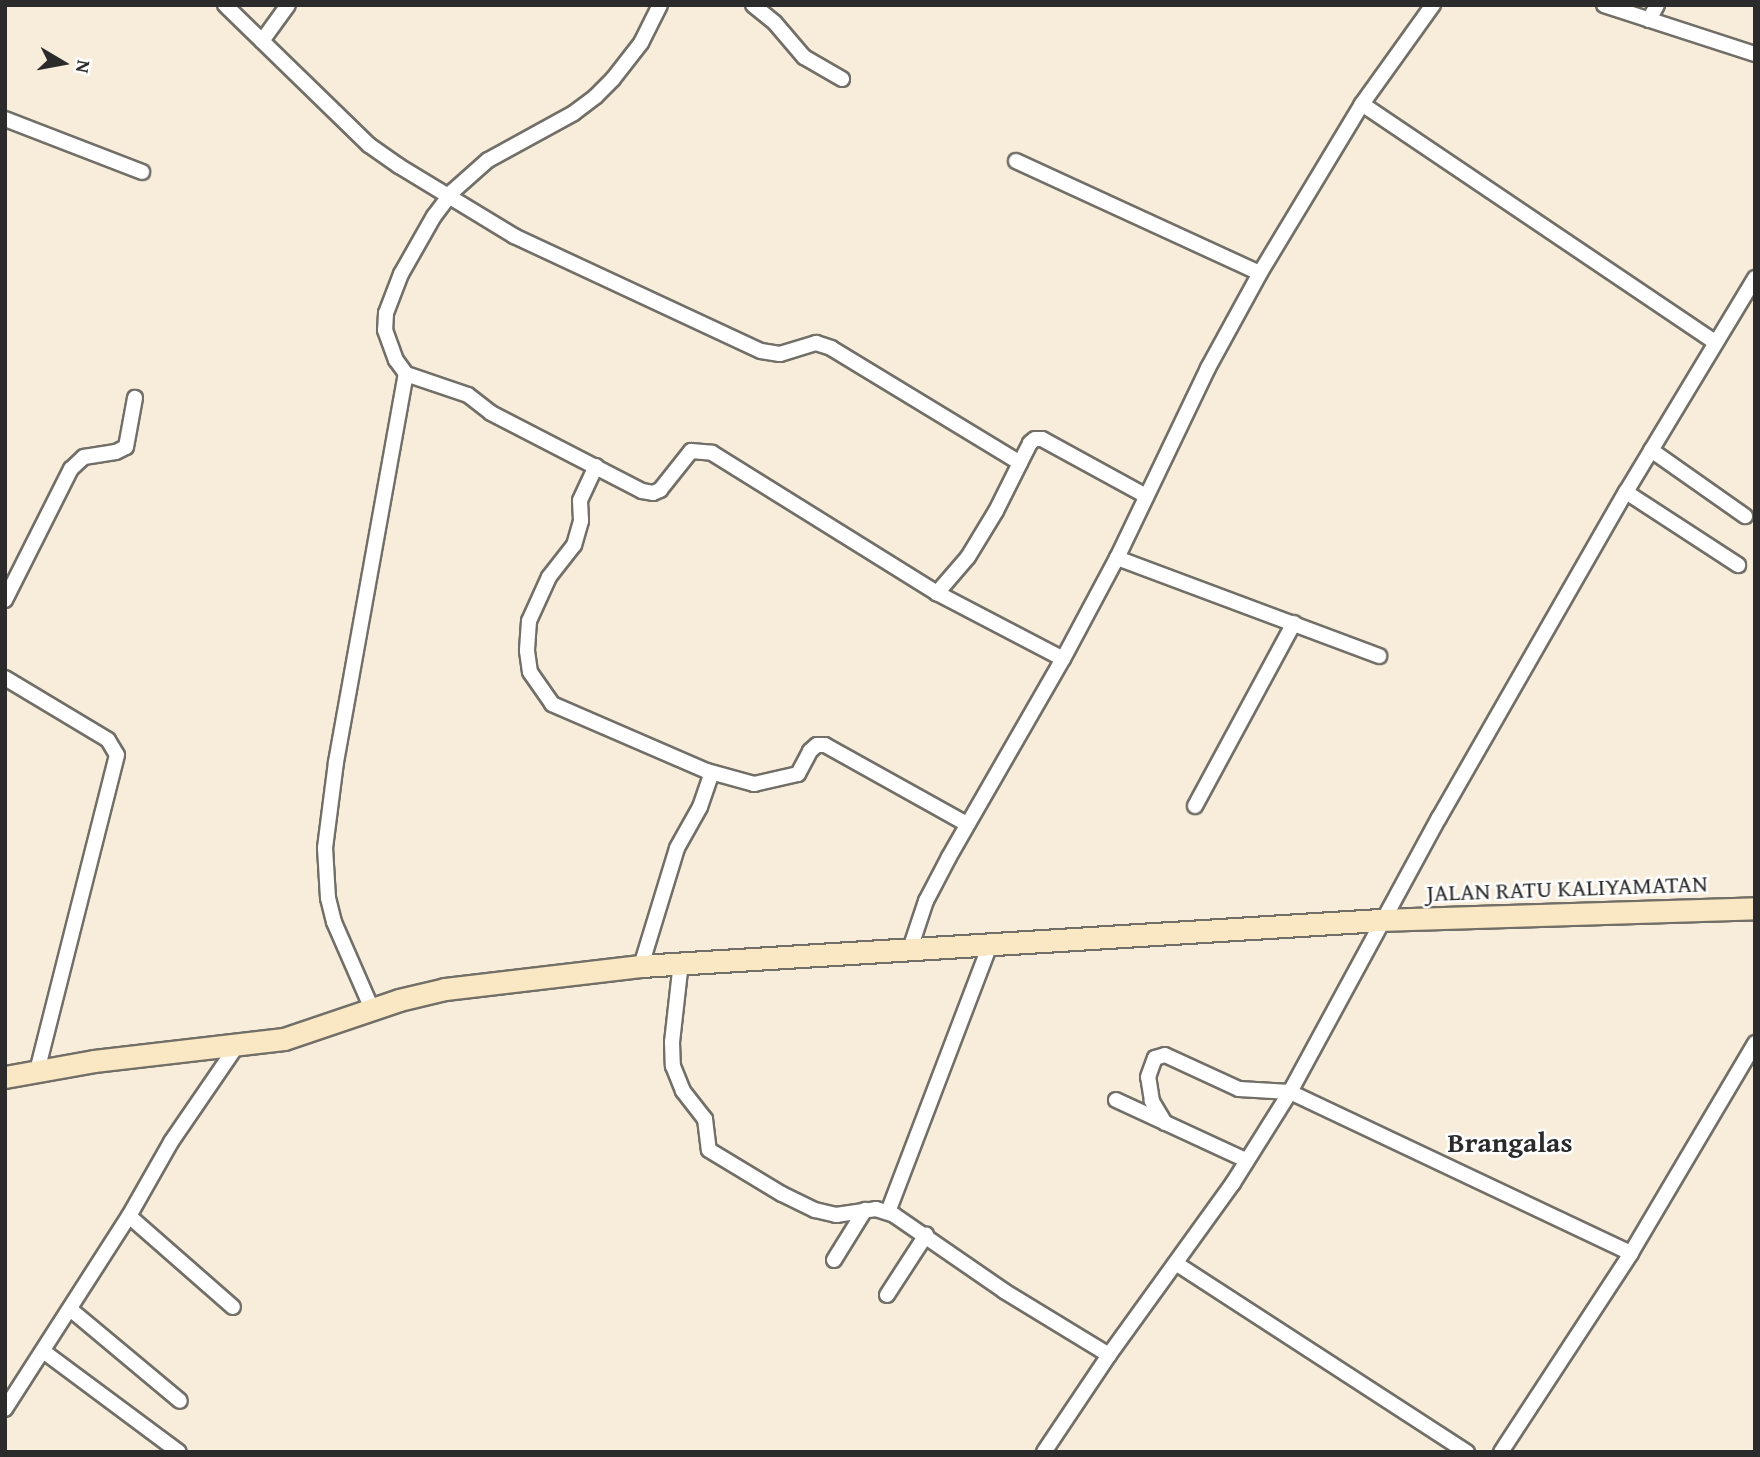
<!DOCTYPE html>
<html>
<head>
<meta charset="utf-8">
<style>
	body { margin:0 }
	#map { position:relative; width:1760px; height:1457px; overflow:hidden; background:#f7edda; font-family:"Gentium Book Plus",serif }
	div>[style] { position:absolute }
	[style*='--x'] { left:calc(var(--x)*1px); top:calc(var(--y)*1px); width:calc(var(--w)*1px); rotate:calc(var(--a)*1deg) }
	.roads { filter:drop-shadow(2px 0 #726f68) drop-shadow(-2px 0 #726f68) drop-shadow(0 2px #726f68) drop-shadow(0 -2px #726f68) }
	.street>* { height:14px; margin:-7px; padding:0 7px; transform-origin:7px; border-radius:7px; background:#fff }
	.secondary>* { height:21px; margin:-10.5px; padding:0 10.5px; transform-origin:10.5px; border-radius:10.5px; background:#fae7c3 }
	span { translate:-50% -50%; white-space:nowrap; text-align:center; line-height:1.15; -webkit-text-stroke:5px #fff; paint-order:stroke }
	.street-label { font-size:24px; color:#2b2b2b }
	.quarter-label { font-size:28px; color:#2b2b2b; font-weight:700 }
	.frame { position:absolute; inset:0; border:7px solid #2b2b2b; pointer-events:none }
	.north { position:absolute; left:28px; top:28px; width:70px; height:70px; -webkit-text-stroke:5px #fff; paint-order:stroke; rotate:100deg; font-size:19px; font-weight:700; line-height:28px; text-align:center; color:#2b2b2b }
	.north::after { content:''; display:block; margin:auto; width:24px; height:32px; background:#2b2b2b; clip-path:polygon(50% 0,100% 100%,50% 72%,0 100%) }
</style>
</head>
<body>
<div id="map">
	<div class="roads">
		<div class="street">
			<div style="--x:225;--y:5;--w:201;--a:44.2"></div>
			<div style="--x:369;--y:145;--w:37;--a:35"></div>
			<div style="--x:399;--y:166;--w:135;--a:31.3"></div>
			<div style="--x:514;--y:236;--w:272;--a:25"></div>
			<div style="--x:761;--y:351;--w:19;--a:9"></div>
			<div style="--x:780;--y:354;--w:38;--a:-17"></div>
			<div style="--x:816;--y:343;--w:16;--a:18"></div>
			<div style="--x:831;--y:348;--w:221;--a:31.3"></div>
			<div style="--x:1020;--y:463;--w:54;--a:116.6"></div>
			<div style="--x:996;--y:511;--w:54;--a:121.3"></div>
			<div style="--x:968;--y:557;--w:48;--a:130.7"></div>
			<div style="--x:660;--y:5;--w:42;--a:116.6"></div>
			<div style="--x:641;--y:43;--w:46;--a:127.9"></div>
			<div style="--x:613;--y:79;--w:25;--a:135"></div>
			<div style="--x:595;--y:97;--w:26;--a:143"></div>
			<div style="--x:574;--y:113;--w:98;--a:151.3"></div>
			<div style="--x:488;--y:160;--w:47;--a:138.5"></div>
			<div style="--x:453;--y:191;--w:31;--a:127"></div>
			<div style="--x:434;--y:216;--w:67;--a:119.6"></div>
			<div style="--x:401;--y:274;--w:42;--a:111"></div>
			<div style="--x:386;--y:313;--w:17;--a:93"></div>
			<div style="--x:385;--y:330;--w:32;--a:70"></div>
			<div style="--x:396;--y:360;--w:17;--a:54"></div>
			<div style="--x:406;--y:374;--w:65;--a:18.7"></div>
			<div style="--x:468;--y:395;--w:29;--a:38"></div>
			<div style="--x:491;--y:413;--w:170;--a:27.3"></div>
			<div style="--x:642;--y:491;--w:11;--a:10"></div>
			<div style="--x:653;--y:493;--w:8;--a:-23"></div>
			<div style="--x:660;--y:490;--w:50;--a:-51.5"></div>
			<div style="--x:691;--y:451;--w:21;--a:5"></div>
			<div style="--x:712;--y:453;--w:265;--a:31.9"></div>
			<div style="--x:937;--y:593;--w:142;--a:27.6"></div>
			<div style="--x:1063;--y:659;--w:115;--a:-61.9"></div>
			<div style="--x:1117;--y:558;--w:211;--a:-64.4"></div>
			<div style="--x:1208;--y:368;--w:108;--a:-61.3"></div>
			<div style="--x:1260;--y:273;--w:197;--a:-58.9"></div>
			<div style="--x:1362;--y:104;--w:122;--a:-54.4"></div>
			<div style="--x:753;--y:5;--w:28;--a:39"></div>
			<div style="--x:775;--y:23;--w:45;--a:49.5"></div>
			<div style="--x:804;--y:57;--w:44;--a:30.1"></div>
			<div style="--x:1604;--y:5;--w:159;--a:18"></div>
			<div style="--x:1649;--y:20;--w:17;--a:-62"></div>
			<div style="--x:262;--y:41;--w:44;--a:-54.2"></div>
			<div style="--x:1362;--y:104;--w:426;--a:34"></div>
			<div style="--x:5;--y:119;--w:147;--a:21.1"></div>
			<div style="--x:1016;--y:161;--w:268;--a:24.7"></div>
			<div style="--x:1651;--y:450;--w:115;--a:35.1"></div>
			<div style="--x:1020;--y:463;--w:22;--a:-63"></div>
			<div style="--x:1030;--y:443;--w:6;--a:-39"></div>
			<div style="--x:1035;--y:439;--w:7;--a:0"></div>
			<div style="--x:1042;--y:439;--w:119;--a:28.7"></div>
			<div style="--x:596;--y:466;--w:38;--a:115"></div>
			<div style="--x:580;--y:501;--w:20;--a:87"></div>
			<div style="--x:581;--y:521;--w:25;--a:106"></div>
			<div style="--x:574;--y:545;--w:41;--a:128"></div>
			<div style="--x:549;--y:577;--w:48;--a:114.4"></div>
			<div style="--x:529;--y:621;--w:30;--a:94"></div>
			<div style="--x:527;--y:651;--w:21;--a:82"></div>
			<div style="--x:530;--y:672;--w:39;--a:55"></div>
			<div style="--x:552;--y:704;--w:169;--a:23.4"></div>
			<div style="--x:707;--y:771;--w:49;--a:15.5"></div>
			<div style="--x:754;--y:784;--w:45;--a:-12.8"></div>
			<div style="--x:798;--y:774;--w:26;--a:-62"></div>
			<div style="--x:810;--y:751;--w:9;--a:-41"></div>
			<div style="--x:817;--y:745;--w:8;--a:0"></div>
			<div style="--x:825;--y:745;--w:162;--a:29.1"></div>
			<div style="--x:1626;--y:492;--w:134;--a:33.1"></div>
			<div style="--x:1117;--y:558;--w:280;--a:20.5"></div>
			<div style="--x:5;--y:600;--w:147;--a:-63.3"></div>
			<div style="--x:71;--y:469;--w:18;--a:-43"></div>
			<div style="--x:84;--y:457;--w:32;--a:-9"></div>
			<div style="--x:116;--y:452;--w:11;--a:-27"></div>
			<div style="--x:126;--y:447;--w:50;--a:-79.6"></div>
			<div style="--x:5;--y:678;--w:120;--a:31"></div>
			<div style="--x:108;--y:740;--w:17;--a:59"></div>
			<div style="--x:117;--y:755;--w:326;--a:104.2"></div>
			<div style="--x:1195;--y:806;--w:208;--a:-61.6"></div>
			<div style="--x:910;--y:949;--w:51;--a:-71.6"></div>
			<div style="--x:926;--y:901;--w:50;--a:-62.4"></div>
			<div style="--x:949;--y:857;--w:228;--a:-60.1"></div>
			<div style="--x:681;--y:962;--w:81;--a:96.4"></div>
			<div style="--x:672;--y:1042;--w:24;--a:88"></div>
			<div style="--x:673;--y:1066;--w:27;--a:68"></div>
			<div style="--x:683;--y:1091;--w:36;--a:52"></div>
			<div style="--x:705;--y:1119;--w:31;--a:83"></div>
			<div style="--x:709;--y:1150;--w:85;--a:31.1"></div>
			<div style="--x:782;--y:1194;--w:37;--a:26"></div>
			<div style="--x:815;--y:1210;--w:22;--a:13"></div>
			<div style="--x:836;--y:1215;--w:40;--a:-8.5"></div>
			<div style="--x:876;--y:1209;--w:19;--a:18"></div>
			<div style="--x:894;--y:1215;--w:134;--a:34.6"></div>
			<div style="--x:1004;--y:1291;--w:123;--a:31.4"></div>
			<div style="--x:641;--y:966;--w:123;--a:-73"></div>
			<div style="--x:677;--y:848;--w:47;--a:-60.7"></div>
			<div style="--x:700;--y:807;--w:36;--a:-71"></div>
			<div style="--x:372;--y:1009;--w:95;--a:-113.6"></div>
			<div style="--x:334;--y:922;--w:25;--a:-104"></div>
			<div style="--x:328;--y:898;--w:50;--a:-93.4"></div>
			<div style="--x:325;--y:848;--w:87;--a:-82.7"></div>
			<div style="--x:336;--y:762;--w:394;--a:-79.8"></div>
			<div style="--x:1116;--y:1100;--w:143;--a:24.8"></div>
			<div style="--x:1165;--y:1123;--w:26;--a:-121"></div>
			<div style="--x:1152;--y:1101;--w:24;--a:-99"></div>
			<div style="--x:1148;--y:1077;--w:20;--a:-70"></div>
			<div style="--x:1155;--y:1058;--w:10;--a:-17"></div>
			<div style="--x:1165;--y:1055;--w:81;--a:24.7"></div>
			<div style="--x:1239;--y:1089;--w:51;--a:3.4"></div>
			<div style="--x:1290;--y:1092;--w:377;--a:25.3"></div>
			<div style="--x:888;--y:1212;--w:289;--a:-69.1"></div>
			<div style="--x:129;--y:1216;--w:138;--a:41.2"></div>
			<div style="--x:834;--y:1260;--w:59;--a:-58.2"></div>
			<div style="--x:1177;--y:1264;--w:346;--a:33"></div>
			<div style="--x:887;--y:1295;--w:72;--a:-57"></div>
			<div style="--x:70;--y:1309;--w:143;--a:39.9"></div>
			<div style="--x:43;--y:1351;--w:169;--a:36.6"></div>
			<div style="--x:5;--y:1409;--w:229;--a:-57.3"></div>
			<div style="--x:129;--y:1216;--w:85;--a:-60.4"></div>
			<div style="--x:171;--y:1142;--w:115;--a:-55.6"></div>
			<div style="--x:1044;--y:1452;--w:117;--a:-56.2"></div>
			<div style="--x:1109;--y:1355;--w:212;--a:-54.2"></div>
			<div style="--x:1233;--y:1183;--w:107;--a:-57.9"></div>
			<div style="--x:1290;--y:1092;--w:312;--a:-61.5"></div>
			<div style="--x:1439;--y:818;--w:376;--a:-60.2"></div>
			<div style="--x:1626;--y:492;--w:250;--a:-58.9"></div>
			<div style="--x:1501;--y:1452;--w:238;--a:-56.8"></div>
			<div style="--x:1631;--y:1253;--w:244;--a:-59.4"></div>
		</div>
		<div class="secondary">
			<div style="--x:5;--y:1077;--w:90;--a:-10.2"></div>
			<div style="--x:94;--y:1061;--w:191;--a:-6.6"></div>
			<div style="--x:284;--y:1039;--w:121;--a:-18.7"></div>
			<div style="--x:399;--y:1000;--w:47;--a:-13.4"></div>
			<div style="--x:445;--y:989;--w:197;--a:-6.7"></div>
			<div style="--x:641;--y:966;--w:741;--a:-3.56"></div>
			<div style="--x:1381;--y:920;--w:374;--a:-1.8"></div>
		</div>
	</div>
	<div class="street-label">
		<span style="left:1567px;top:888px;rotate:-2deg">JALAN RATU KALIYAMATAN</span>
	</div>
	<div class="quarter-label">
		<span style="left:1510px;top:1142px">Brangalas</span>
	</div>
	<div class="frame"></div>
	<div class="north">N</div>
</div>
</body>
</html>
